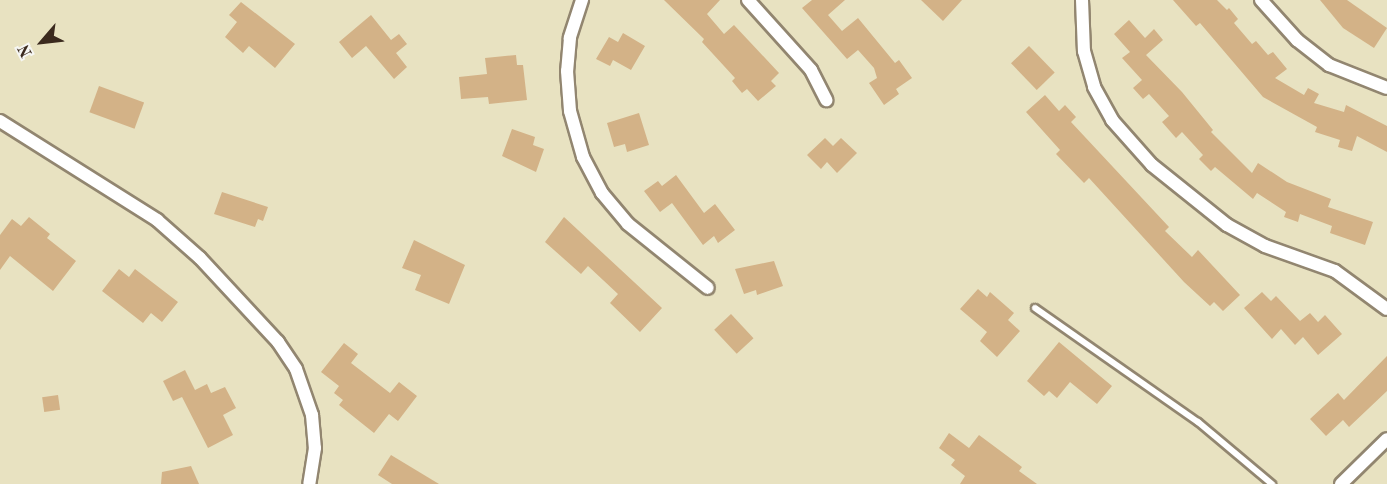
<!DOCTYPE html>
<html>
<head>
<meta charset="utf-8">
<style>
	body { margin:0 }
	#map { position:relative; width:1387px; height:484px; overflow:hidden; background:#e8e2c1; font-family:"Old Standard TT",serif }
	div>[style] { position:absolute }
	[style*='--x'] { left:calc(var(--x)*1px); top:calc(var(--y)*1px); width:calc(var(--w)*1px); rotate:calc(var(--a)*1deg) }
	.building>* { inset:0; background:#d3b287; transform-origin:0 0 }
	.roads { filter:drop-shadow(2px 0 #928670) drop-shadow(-2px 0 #928670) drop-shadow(0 2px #928670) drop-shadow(0 -2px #928670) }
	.lane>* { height:6px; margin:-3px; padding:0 3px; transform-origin:3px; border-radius:3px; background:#fff }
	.street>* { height:12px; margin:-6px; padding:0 6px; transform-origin:6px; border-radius:6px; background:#fff }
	span { translate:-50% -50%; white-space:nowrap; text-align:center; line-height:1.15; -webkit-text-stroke:4.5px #f6f6f2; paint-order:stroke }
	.north { position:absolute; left:12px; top:12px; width:60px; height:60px; -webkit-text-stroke:4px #f6f6f2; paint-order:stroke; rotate:242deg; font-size:16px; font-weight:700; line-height:24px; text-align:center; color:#3b2a1e }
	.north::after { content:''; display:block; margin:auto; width:21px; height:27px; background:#3b2a1e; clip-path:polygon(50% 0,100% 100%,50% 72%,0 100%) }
</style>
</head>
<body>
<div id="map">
	<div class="building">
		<div style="clip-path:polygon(664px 0,720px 0,707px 14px,724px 34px,734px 25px,779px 73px,771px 81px,776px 86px,758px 101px,747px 89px,742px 93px,732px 81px,735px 78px,702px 42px,704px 39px)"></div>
		<div style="clip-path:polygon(812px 0,845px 0,828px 15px,842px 31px,858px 18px,895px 63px,899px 60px,912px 78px,896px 89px,899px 94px,884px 105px,869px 83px,877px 78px,874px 68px,858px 50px,847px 59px,802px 8px)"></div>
		<div style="clip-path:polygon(921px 0,962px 0,943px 21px)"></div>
		<div style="clip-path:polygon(1173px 0,1217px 0,1227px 10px,1229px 8px,1238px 19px,1234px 23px,1252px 44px,1256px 41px,1268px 55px,1273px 52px,1287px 69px,1275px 78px,1304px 95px,1308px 88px,1319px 94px,1314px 103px,1344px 112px,1346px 105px,1387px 126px,1387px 152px,1357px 136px,1352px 151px,1338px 147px,1340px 140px,1315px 132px,1317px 127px,1263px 97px,1200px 23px,1196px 26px)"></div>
		<div style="clip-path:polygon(1320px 0,1347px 0,1387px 28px,1374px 48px,1343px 28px)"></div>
		<div style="clip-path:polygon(241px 2px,295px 44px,275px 68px,249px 46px,243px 53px,225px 37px,237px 22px,229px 15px)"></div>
		<div style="clip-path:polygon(371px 15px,391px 40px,399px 34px,407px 44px,396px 53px,407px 67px,394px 79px,366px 46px,352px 58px,339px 42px)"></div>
		<div style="clip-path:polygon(1129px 20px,1145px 38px,1154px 29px,1163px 40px,1146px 55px,1182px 92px,1213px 130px,1211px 132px,1252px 173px,1258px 163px,1287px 182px,1331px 199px,1328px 207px,1373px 222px,1365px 245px,1330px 233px,1332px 226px,1300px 214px,1298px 222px,1284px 217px,1286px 212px,1257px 193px,1253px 199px,1215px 167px,1211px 171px,1199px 159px,1203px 155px,1182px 132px,1176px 138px,1162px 122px,1169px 116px,1149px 94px,1143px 99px,1133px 88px,1142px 80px,1122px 58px,1130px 52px,1114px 34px)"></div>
		<div style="clip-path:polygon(623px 33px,645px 46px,631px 70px,613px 60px,610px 66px,596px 59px,609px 37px,618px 42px)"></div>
		<div style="left:1029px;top:46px;width:37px;height:25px;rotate:46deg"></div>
		<div style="clip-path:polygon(516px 55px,517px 65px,523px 65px,527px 100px,489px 104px,488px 97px,461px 99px,459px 77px,487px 74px,485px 58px)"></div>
		<div style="left:99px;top:86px;width:48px;height:28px;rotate:20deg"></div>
		<div style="clip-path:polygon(1045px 95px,1059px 111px,1065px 105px,1076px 117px,1071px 122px,1169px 227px,1165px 231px,1192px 257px,1198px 250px,1240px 295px,1223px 311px,1214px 302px,1210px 306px,1184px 282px,1089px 178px,1084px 183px,1056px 154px,1060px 150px,1026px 112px)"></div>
		<div style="clip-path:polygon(639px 113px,649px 145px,627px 152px,625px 144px,614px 147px,607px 123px)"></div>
		<div style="clip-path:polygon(512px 129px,535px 137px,533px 145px,544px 149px,536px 172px,502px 156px)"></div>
		<div style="clip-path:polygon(825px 138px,833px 146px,841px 138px,857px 153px,837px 173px,827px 162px,821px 169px,807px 155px)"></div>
		<div style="clip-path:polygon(676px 175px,704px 213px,715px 204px,735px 230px,718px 243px,714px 236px,703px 245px,672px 203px,660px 212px,644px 191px,658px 181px,662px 186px)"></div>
		<div style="clip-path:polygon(222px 192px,268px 207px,263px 221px,258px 219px,255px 227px,214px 214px)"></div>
		<div style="clip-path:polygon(29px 217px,50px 234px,47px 238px,76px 261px,53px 291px,10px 256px,0 270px,0 235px,12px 219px,21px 226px)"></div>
		<div style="clip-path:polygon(564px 217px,662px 308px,640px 332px,610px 303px,618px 294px,588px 266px,581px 274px,545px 242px)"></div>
		<div style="clip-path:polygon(414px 240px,465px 265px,449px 304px,415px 290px,421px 275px,402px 268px)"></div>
		<div style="clip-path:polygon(774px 261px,783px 286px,757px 295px,756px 290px,744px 294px,735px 269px)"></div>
		<div style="clip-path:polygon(119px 269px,129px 277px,135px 269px,178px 302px,162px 322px,151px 313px,143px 323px,102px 291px)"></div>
		<div style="clip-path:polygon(978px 289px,987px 297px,990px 292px,1014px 313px,1008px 320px,1020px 331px,997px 357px,980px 341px,987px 332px,960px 309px)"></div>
		<div style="clip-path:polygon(1262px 292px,1271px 301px,1276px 296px,1300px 321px,1310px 313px,1318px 322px,1325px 315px,1342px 334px,1318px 355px,1303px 337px,1295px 345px,1281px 329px,1272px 339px,1244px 308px)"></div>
		<div style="left:731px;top:314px;width:33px;height:23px;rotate:47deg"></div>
		<div style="clip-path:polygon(1059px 342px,1112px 386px,1097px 404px,1070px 382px,1057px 398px,1049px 391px,1044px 396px,1027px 381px)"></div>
		<div style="clip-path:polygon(344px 343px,358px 354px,351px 363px,390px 393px,399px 382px,417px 396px,398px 421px,389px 414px,374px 433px,339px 405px,343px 400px,334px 393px,339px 386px,321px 372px)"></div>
		<div style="clip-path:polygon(1387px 356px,1387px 391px,1349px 427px,1343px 420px,1326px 436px,1310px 419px,1338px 393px,1344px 400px)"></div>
		<div style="clip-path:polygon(185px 370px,195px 390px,207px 384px,211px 393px,225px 387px,236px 408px,223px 415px,233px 435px,208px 448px,182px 397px,173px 401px,163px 381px)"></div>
		<div style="left:58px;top:395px;width:15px;height:16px;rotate:82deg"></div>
		<div style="clip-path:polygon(949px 433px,969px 448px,979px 435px,1022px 467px,1019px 471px,1037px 484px,960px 484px,965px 476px,951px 465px,955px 460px,939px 448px)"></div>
		<div style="clip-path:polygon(391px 455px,439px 484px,392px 484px,378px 475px)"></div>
		<div style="clip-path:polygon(191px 466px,199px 484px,161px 484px,162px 472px)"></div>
	</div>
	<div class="roads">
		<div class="lane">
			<div style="--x:1035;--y:308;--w:199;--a:35"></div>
			<div style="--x:1198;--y:422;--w:97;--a:40"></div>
		</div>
		<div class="street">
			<div style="--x:582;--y:0;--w:40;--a:108"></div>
			<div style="--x:570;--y:38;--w:33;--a:95"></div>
			<div style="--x:567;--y:71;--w:40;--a:85.7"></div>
			<div style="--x:570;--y:111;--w:48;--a:74.2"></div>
			<div style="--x:583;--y:157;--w:41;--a:62.2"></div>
			<div style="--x:602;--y:193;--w:40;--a:50"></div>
			<div style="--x:628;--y:224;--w:102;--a:38.7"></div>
			<div style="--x:748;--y:0;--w:94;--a:48"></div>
			<div style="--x:811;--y:70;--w:34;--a:63"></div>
			<div style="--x:1082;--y:0;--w:51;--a:87.8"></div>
			<div style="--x:1084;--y:51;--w:37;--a:74"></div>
			<div style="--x:1094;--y:87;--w:38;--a:61"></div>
			<div style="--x:1112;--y:120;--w:60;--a:48.4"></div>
			<div style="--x:1152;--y:165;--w:96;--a:38.7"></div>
			<div style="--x:1227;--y:225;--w:43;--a:28.9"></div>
			<div style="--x:1265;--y:246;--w:74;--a:19.7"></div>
			<div style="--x:1335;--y:271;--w:64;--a:36.2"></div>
			<div style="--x:1261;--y:0;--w:54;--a:48"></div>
			<div style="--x:1297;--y:40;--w:41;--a:38"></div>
			<div style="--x:1329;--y:65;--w:62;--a:21.6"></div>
			<div style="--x:0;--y:121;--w:186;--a:32.2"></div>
			<div style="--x:157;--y:220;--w:57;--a:41.5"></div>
			<div style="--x:200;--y:258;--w:115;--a:47.1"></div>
			<div style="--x:278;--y:342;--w:32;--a:56"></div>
			<div style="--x:296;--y:369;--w:49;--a:70.8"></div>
			<div style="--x:312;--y:415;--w:33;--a:85"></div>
			<div style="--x:315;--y:448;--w:36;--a:99"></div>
			<div style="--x:1341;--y:484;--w:64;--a:-44.4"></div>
		</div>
	</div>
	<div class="north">N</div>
</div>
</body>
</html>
